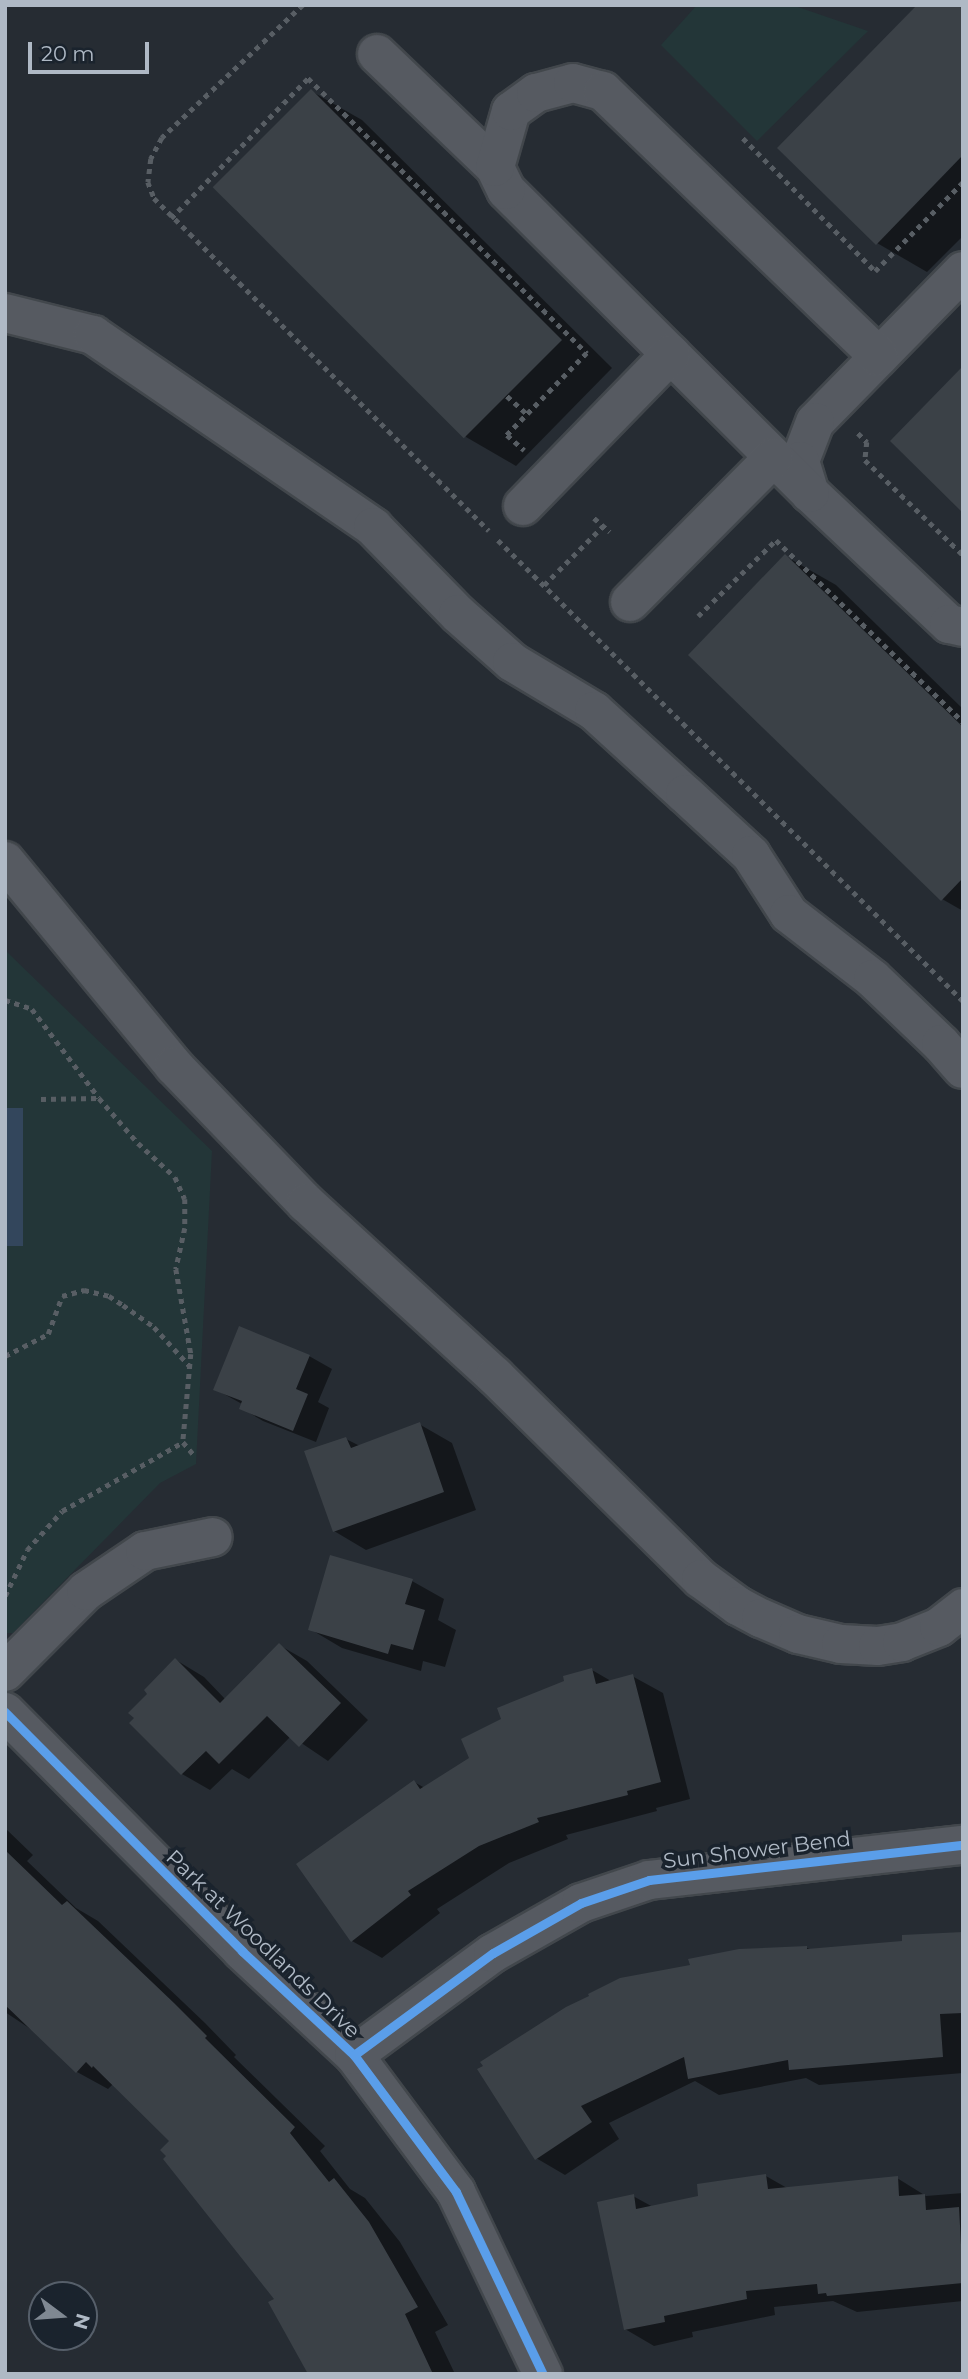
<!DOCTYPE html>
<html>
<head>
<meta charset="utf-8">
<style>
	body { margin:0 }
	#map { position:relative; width:968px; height:2379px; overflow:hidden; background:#262c33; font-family:Montserrat,sans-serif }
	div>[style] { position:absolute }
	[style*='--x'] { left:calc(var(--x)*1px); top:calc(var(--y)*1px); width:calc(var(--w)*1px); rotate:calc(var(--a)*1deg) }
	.green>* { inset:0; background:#233638 }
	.water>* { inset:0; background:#33465c; transform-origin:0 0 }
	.shadow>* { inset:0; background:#0007 }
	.building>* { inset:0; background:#3b4147; transform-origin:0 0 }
	.path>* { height:4.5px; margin-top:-2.25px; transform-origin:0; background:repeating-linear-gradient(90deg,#585e64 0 5px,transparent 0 10px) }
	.roads { filter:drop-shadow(2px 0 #42474c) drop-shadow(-2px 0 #42474c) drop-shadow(0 2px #42474c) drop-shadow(0 -2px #42474c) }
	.minor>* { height:38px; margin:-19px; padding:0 19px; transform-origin:19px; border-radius:19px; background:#565a61 }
	.cycleway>* { height:9px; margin:-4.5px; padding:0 4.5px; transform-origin:4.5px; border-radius:4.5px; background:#5a9eea }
	span { translate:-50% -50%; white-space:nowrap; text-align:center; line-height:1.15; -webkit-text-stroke:7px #1a232d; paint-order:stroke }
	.street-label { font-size:21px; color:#afb9c5 }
	.frame { position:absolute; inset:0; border:7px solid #afb9c5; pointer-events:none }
	.north { position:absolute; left:28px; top:2281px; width:70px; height:70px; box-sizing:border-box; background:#1a232d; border:2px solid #565f6a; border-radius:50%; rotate:106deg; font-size:19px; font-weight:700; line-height:28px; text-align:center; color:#afb9c5 }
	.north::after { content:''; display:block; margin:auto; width:24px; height:32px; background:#7f8892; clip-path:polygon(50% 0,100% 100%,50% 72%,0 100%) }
	.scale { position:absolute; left:28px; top:42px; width:121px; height:32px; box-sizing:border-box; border:4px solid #afb9c5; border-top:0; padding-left:9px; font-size:21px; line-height:24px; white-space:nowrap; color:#afb9c5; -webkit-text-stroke:5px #1a232d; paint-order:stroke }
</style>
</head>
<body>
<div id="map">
	<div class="green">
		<div style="clip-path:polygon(697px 5px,792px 5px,868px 31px,757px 141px,661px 45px)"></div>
		<div style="clip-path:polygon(5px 950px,212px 1151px,196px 1464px,160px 1483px,13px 1633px,5px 1633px)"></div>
	</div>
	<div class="water">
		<div style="left:5px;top:1108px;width:18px;height:138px"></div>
	</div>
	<div class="shadow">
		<div style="clip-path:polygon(963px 5px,963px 236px,927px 272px,877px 243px)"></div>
		<div style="clip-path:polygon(311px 91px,362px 120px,612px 368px,516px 466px,466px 437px)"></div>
		<div style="clip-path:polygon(785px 556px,836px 585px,963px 709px,963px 911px,942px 899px)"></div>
		<div style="clip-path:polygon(309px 1356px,332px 1369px,318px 1402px,329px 1408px,316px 1442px,263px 1421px,241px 1408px,242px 1404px,215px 1389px)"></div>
		<div style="clip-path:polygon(419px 1424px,452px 1443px,476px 1510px,366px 1550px,334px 1531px,346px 1439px,360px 1446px)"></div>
		<div style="clip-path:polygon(412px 1581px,444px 1599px,438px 1620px,456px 1630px,445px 1667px,423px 1661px,421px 1671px,342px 1648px,310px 1629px)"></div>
		<div style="clip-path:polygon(279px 1645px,307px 1661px,368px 1720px,328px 1761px,291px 1736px,249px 1779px,232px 1769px,210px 1790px,182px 1774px,131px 1723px,176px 1660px,204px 1677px,226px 1700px)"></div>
		<div style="clip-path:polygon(592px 1670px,611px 1681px,632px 1676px,663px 1693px,690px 1799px,656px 1808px,657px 1811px,566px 1835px,568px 1839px,509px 1863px,437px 1909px,440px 1913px,382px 1958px,352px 1941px,414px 1782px,425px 1788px,471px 1759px)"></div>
		<div style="clip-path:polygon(5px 1828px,33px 1855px,27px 1861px,76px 1908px,98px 1921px,205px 2023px,236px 2055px,234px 2057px,325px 2146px,320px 2151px,350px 2189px,365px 2198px,400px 2242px,448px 2325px,435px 2332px,455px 2374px,309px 2374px,277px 2299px,171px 2141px,113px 2084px,108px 2089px,77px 2072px,38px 2034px,5px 2012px)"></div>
		<div style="clip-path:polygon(963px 1933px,963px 2073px,819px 2085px,806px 2078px,719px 2095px,695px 2081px,609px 2123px,619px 2139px,565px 2175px,536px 2158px,479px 2070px,807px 1948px,812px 1950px,904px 1943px)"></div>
		<div style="clip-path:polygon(766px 2176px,787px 2188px,897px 2178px,926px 2196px,963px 2193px,963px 2301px,857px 2312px,833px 2301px,774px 2307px,775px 2315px,692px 2332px,693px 2337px,654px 2346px,625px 2329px,633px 2196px,653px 2207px,700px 2197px)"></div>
	</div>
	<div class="building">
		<div style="clip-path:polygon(917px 5px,963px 5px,963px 155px,876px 245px,777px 148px)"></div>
		<div style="left:311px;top:89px;width:355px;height:139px;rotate:45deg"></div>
		<div style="clip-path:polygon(963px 366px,963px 513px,890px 441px)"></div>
		<div style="clip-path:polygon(785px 554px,963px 727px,963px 878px,941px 901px,688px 655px)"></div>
		<div style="clip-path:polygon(239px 1326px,310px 1355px,296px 1389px,308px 1394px,293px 1431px,239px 1409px,242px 1401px,213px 1390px)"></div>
		<div style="clip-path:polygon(420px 1422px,444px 1492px,333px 1532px,304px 1451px,346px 1437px,351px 1448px)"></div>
		<div style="clip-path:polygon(330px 1555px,413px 1579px,405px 1604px,425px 1610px,413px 1650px,391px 1644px,388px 1654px,308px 1630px)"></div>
		<div style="clip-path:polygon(279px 1643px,341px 1703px,299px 1747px,267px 1716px,219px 1764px,206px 1751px,181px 1775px,129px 1723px,134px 1718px,128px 1713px,147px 1694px,144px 1690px,175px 1658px,220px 1703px)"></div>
		<div style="clip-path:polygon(592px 1668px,596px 1684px,633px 1674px,661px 1782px,627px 1791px,628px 1795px,537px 1818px,539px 1822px,479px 1846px,408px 1891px,411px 1895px,351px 1942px,296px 1864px,414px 1780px,420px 1789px,469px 1758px,461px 1739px,501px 1719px,497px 1708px,564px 1681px,563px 1676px)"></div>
		<div style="clip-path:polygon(5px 1850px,62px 1905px,67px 1901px,174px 2003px,207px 2036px,205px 2038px,295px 2127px,290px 2133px,329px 2182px,334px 2178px,369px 2222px,418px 2307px,405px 2314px,433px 2374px,308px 2374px,268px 2302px,274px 2299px,163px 2159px,166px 2156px,160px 2150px,169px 2141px,93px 2066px,92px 2068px,86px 2062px,76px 2073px,5px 2005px)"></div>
		<div style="clip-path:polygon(963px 1932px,963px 2013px,940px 2014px,943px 2057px,789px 2070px,788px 2060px,688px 2079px,684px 2057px,581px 2106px,592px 2122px,535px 2160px,477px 2069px,483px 2066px,480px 2062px,566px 2007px,589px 1996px,588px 1994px,620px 1978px,690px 1965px,688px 1959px,739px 1949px,807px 1946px,807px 1949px,902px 1941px,902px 1935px)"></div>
		<div style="clip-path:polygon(766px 2174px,768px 2189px,898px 2176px,899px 2196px,925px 2194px,926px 2210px,959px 2207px,963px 2283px,827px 2296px,826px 2293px,818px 2294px,817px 2284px,746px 2291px,747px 2299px,664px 2316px,665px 2322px,624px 2330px,597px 2202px,634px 2194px,636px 2209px,698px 2196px,697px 2184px)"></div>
	</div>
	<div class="path">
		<div style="--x:303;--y:5;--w:194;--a:136.7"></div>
		<div style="--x:162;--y:138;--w:24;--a:118"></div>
		<div style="--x:151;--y:159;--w:23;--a:97"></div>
		<div style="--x:148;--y:182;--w:17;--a:69"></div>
		<div style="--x:154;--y:198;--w:472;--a:44.8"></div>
		<div style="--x:743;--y:138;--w:187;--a:45.2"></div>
		<div style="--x:875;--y:271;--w:125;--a:-45.3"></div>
		<div style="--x:171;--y:218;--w:196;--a:-45.6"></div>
		<div style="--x:308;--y:78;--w:392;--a:44.6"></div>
		<div style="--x:587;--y:353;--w:115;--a:134.3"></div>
		<div style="--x:507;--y:435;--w:23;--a:41"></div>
		<div style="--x:507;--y:396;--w:27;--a:42"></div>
		<div style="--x:858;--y:433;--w:13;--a:45"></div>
		<div style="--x:867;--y:442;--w:18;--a:96"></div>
		<div style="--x:865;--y:460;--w:136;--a:44.1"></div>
		<div style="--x:594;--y:518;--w:21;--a:41"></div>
		<div style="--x:498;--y:540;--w:655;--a:44.75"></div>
		<div style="--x:544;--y:585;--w:83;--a:-45"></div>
		<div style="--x:698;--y:616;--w:109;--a:-44.3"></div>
		<div style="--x:776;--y:540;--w:261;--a:44.2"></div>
		<div style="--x:5;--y:1000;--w:28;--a:18"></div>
		<div style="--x:32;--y:1009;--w:111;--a:53"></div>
		<div style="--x:99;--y:1098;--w:60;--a:49.1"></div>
		<div style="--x:138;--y:1143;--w:50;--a:42.6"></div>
		<div style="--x:175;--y:1177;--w:24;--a:66"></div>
		<div style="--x:185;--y:1199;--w:29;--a:90"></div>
		<div style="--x:185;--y:1228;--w:42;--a:102.4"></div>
		<div style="--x:176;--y:1269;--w:86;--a:80"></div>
		<div style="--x:191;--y:1354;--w:88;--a:95.2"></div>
		<div style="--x:183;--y:1442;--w:16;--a:50"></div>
		<div style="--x:41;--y:1099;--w:58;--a:-1"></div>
		<div style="--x:5;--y:1356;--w:48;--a:-27.1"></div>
		<div style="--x:48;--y:1334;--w:40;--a:-69.8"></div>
		<div style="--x:62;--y:1296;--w:23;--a:-15"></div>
		<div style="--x:84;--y:1290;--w:26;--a:13"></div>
		<div style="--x:109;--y:1296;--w:17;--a:33"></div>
		<div style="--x:123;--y:1305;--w:38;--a:35"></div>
		<div style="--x:154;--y:1327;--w:52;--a:47.4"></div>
		<div style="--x:5;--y:1596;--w:51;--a:-64.4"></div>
		<div style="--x:27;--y:1550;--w:52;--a:-48.1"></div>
		<div style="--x:62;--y:1511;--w:139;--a:-29.7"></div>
	</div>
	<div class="roads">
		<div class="minor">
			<div style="--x:377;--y:54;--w:163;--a:43.8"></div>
			<div style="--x:963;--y:271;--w:211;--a:134.4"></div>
			<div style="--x:815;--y:422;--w:42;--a:111"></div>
			<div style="--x:800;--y:461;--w:34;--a:73"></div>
			<div style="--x:810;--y:493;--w:191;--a:43.3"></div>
			<div style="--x:949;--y:624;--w:14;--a:12"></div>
			<div style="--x:5;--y:313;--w:91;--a:14"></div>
			<div style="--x:93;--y:335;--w:340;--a:34.4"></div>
			<div style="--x:373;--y:527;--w:122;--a:45.7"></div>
			<div style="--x:458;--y:614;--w:72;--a:41.6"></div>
			<div style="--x:512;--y:662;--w:96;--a:30.9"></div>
			<div style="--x:594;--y:711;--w:123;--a:42.4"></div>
			<div style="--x:685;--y:794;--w:90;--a:42.7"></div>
			<div style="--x:751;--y:855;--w:70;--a:57.2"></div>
			<div style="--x:789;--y:914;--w:106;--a:37.7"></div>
			<div style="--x:873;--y:979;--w:94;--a:43.7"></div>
			<div style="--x:941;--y:1044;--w:33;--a:49"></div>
			<div style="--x:810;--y:493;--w:429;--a:-135.1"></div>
			<div style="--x:506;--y:190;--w:25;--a:-116"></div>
			<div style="--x:495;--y:167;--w:58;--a:-74.1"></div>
			<div style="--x:511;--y:111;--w:31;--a:-36"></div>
			<div style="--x:536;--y:93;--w:38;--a:-15"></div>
			<div style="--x:573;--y:83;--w:31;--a:15"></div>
			<div style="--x:603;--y:91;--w:383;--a:43.9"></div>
			<div style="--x:523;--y:506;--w:212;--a:-45.8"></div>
			<div style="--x:630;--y:602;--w:204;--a:-45.2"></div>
			<div style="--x:5;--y:861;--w:266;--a:50.5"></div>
			<div style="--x:174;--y:1066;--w:190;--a:46.1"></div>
			<div style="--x:306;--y:1203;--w:256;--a:42.5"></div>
			<div style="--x:495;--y:1376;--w:289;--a:44.6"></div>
			<div style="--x:701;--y:1579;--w:46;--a:36.1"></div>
			<div style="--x:738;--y:1606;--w:26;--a:28"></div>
			<div style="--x:761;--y:1618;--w:40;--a:23.4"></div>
			<div style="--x:798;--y:1634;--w:44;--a:13.1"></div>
			<div style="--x:841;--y:1644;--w:37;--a:3"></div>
			<div style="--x:878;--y:1646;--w:24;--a:-9"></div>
			<div style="--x:902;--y:1642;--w:40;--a:-22"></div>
			<div style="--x:939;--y:1627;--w:31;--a:-38"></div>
			<div style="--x:5;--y:1672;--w:115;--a:-45"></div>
			<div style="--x:86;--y:1591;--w:71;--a:-34.1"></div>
			<div style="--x:145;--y:1551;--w:69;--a:-11.6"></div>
			<div style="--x:5;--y:1712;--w:337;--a:45.2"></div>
			<div style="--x:242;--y:1951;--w:153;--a:42.9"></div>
			<div style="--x:354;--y:2055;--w:171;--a:53.3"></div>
			<div style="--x:456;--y:2192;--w:202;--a:64.5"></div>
			<div style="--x:354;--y:2055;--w:172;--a:-36.3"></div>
			<div style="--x:493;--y:1953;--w:101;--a:-29.6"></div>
			<div style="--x:581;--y:1903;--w:72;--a:-18.7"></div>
			<div style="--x:649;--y:1880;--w:316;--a:-6.4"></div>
		</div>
	</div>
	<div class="cycleway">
		<div style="--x:5;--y:1712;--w:337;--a:45.2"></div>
		<div style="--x:242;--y:1951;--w:153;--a:42.9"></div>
		<div style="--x:354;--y:2055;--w:171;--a:53.3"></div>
		<div style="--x:456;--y:2192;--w:202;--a:64.5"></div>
		<div style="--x:354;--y:2055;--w:172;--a:-36.3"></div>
		<div style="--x:493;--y:1953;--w:101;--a:-29.6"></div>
		<div style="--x:581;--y:1903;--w:72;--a:-18.7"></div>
		<div style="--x:649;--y:1880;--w:316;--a:-6.4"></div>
	</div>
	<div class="street-label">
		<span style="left:757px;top:1850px;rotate:-7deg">Sun Shower Bend</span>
		<span style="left:263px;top:1944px;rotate:44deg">Park at Woodlands Drive</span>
	</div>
	<div class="frame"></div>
	<div class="north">N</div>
	<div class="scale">20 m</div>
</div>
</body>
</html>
